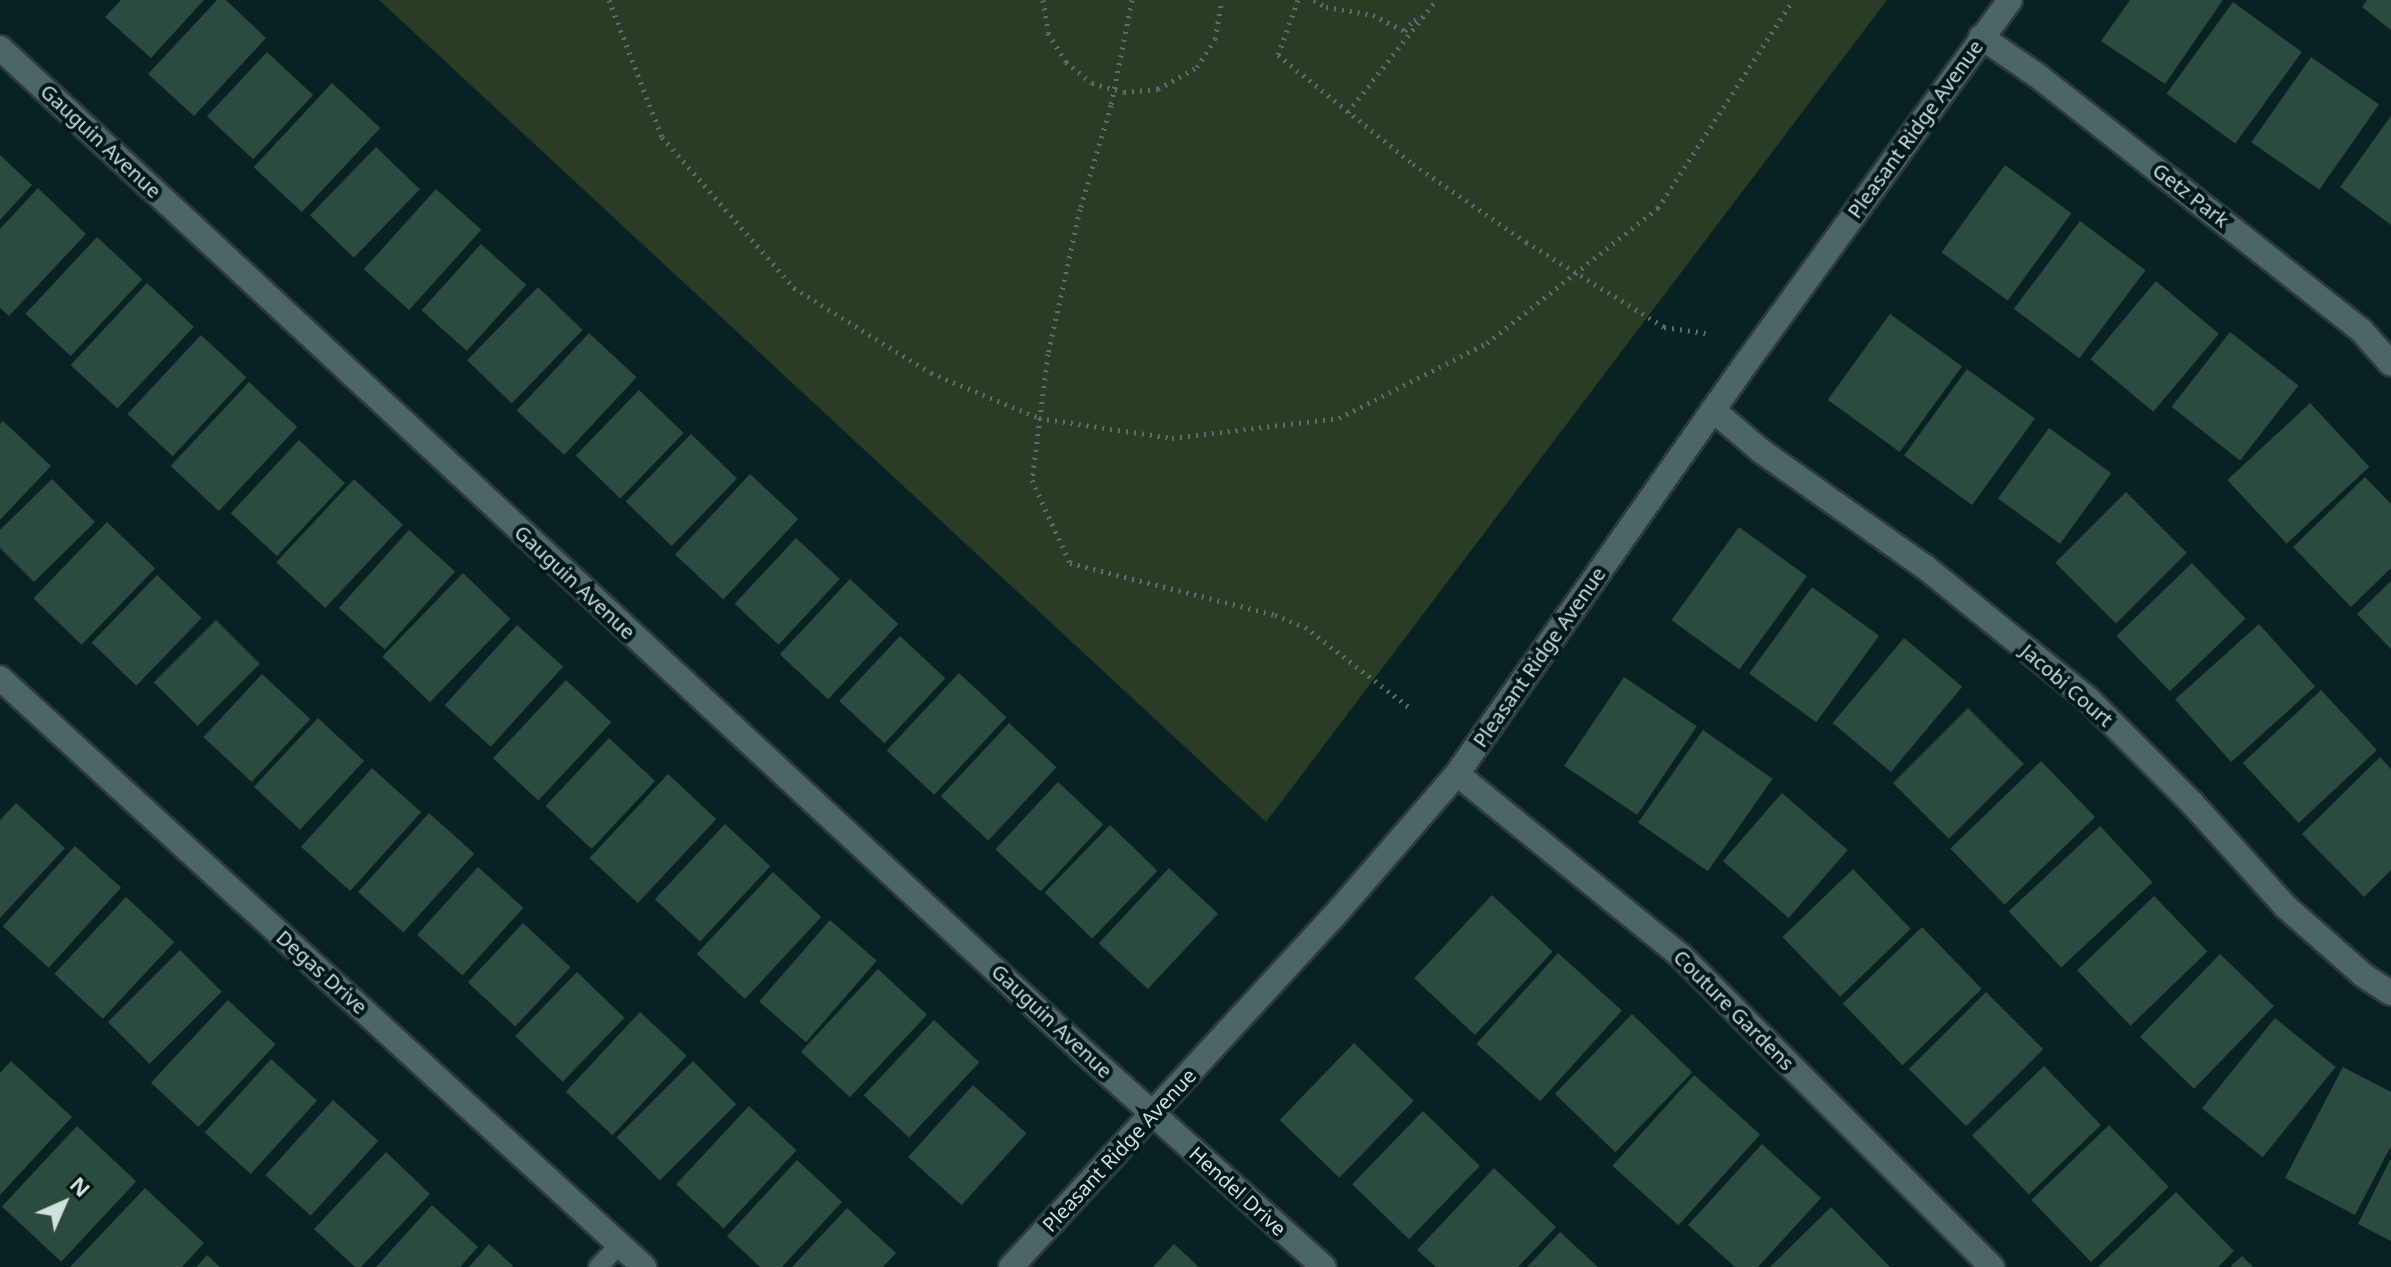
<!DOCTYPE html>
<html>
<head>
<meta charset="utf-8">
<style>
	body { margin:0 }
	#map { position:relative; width:2391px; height:1267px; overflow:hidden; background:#072222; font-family:"Noto Sans",sans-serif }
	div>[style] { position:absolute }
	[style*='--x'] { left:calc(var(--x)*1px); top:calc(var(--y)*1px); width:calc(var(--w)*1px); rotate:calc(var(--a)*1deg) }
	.green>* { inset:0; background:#2b3b25 }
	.building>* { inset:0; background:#2a4b3d; transform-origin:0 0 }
	.path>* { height:5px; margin-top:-2.5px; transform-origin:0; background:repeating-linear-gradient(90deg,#596f6f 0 2px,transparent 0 8px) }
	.roads { filter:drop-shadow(2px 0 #2e3a3a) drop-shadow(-2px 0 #2e3a3a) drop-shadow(0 2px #2e3a3a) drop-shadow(0 -2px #2e3a3a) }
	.lane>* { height:18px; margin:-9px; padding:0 9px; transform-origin:9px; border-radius:9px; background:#4a6665 }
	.street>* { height:24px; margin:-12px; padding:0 12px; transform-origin:12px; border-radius:12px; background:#4a6665 }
	.secondary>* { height:24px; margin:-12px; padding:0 12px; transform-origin:12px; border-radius:12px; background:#4a6665 }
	span { translate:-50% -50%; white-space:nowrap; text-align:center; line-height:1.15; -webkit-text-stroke:8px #001919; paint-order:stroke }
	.street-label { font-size:20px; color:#d0dfdf }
	.north { position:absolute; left:24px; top:1163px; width:80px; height:80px; -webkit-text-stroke:6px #001919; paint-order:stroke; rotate:45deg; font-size:22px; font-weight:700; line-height:32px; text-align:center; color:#d0dfdf }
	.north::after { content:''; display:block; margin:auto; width:28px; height:36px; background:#d0dfdf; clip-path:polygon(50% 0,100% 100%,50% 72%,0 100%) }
</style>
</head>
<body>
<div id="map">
	<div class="green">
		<div style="clip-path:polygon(379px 0,1887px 0,1266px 822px)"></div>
	</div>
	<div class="building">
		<div style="clip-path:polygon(121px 0,204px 0,151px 58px,105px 17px)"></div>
		<div style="clip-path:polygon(217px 0,226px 0,266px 38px,194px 116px,148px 74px)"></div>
		<div style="clip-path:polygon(2130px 0,2223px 0,2165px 84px,2101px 41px)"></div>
		<div style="clip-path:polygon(2367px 0,2391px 0,2391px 30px,2362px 7px)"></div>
		<div style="left:2233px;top:2px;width:85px;height:113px;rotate:36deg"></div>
		<div style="left:267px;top:52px;width:63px;height:88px;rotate:43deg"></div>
		<div style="left:2311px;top:57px;width:83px;height:104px;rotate:35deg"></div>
		<div style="left:332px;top:83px;width:66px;height:115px;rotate:43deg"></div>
		<div style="clip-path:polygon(2391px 116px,2391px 225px,2340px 187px)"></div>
		<div style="left:376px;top:147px;width:61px;height:95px;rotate:44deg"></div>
		<div style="clip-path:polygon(0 155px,32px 185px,0 220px)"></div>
		<div style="left:2005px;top:165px;width:82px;height:108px;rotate:36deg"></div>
		<div style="clip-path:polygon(38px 188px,86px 234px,9px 316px,0 308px,0 229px)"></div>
		<div style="left:436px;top:189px;width:61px;height:108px;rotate:42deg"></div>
		<div style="left:2080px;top:221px;width:82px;height:110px;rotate:37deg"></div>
		<div style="left:97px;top:237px;width:62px;height:105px;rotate:43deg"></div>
		<div style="left:481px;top:244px;width:61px;height:89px;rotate:42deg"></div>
		<div style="left:2156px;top:281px;width:82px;height:102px;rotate:40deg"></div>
		<div style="left:147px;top:283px;width:64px;height:112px;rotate:43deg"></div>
		<div style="left:538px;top:287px;width:62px;height:102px;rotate:44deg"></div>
		<div style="left:1890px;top:314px;width:89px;height:106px;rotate:36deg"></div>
		<div style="left:2230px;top:332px;width:87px;height:95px;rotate:38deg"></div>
		<div style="left:589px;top:333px;width:65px;height:106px;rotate:43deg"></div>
		<div style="left:201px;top:335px;width:62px;height:108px;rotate:43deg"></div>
		<div style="left:1967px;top:369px;width:84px;height:107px;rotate:36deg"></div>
		<div style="left:249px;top:382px;width:66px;height:115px;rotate:43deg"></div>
		<div style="left:639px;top:390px;width:62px;height:91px;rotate:44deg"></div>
		<div style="left:2310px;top:403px;width:87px;height:113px;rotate:47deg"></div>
		<div style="clip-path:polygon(3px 421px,51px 466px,0 520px,0 424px)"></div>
		<div style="left:2049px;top:428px;width:77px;height:87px;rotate:36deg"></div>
		<div style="left:691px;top:434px;width:64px;height:94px;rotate:44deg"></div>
		<div style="left:299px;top:440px;width:63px;height:100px;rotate:43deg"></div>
		<div style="left:750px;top:474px;width:66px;height:110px;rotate:43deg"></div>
		<div style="clip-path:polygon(2365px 477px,2391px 504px,2391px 568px,2351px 607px,2293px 547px)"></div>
		<div style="clip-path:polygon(52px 479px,95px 522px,34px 582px,0 548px,0 530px)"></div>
		<div style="left:354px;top:479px;width:67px;height:114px;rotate:43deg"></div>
		<div style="left:2126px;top:492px;width:86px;height:100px;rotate:45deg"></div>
		<div style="left:107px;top:522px;width:67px;height:106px;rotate:44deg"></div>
		<div style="left:1739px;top:527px;width:84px;height:115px;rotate:36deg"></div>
		<div style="left:409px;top:530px;width:62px;height:105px;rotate:42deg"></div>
		<div style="left:796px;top:538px;width:60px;height:90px;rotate:43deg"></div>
		<div style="left:2192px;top:563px;width:77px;height:105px;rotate:46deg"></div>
		<div style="left:463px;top:573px;width:66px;height:116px;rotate:44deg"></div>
		<div style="left:157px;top:575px;width:62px;height:94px;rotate:44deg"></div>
		<div style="left:850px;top:579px;width:66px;height:103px;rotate:43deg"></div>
		<div style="clip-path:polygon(2391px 581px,2391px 649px,2357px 614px)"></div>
		<div style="left:1812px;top:587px;width:83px;height:107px;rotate:36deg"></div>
		<div style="left:216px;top:620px;width:62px;height:88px;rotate:45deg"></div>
		<div style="left:2259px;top:624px;width:84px;height:113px;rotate:48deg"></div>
		<div style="left:517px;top:625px;width:62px;height:108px;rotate:42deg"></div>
		<div style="left:900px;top:636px;width:62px;height:89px;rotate:43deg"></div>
		<div style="left:1904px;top:638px;width:76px;height:111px;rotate:40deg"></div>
		<div style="left:959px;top:673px;width:65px;height:106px;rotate:43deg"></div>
		<div style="left:262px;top:674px;width:66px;height:86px;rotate:43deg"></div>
		<div style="left:1624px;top:677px;width:88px;height:107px;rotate:34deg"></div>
		<div style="left:566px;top:680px;width:62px;height:107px;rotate:43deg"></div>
		<div style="left:2321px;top:690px;width:82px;height:107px;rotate:47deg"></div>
		<div style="left:1968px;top:708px;width:79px;height:106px;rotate:45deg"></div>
		<div style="left:318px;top:718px;width:63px;height:94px;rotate:43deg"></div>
		<div style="left:1009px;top:723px;width:65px;height:100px;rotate:43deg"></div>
		<div style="left:1703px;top:730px;width:85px;height:113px;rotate:35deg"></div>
		<div style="left:609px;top:738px;width:63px;height:93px;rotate:43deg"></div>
		<div style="clip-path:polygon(2380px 757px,2391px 769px,2391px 870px,2364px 897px,2302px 834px)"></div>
		<div style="left:2041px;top:761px;width:78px;height:126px;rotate:46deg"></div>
		<div style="left:372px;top:768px;width:66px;height:106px;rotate:42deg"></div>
		<div style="left:668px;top:774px;width:66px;height:115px;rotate:43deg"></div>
		<div style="left:1058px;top:782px;width:62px;height:92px;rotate:43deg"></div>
		<div style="left:1782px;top:793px;width:87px;height:90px;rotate:41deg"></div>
		<div style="clip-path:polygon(16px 803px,65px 848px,0 918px,0 820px)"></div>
		<div style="left:429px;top:813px;width:61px;height:106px;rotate:42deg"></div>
		<div style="left:725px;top:824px;width:62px;height:103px;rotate:43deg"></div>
		<div style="left:1110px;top:825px;width:66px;height:94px;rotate:44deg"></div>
		<div style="left:2100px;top:826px;width:77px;height:125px;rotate:47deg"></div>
		<div style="left:75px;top:846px;width:62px;height:108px;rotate:42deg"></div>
		<div style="left:478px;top:867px;width:61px;height:91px;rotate:42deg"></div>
		<div style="left:1169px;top:868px;width:67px;height:103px;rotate:43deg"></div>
		<div style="left:1853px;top:869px;width:83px;height:98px;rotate:46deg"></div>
		<div style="left:773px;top:872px;width:66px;height:112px;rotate:43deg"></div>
		<div style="left:1492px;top:895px;width:83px;height:114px;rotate:43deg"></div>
		<div style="left:2154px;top:896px;width:77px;height:107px;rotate:46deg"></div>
		<div style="left:126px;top:897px;width:66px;height:105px;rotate:43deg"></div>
		<div style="left:830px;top:920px;width:62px;height:108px;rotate:41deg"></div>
		<div style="left:523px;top:923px;width:65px;height:81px;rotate:43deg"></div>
		<div style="left:1922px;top:927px;width:86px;height:110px;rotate:46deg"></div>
		<div style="left:180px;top:950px;width:59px;height:102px;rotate:45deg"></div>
		<div style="left:1558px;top:953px;width:86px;height:122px;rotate:42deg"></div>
		<div style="left:2220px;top:954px;width:75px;height:115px;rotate:44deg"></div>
		<div style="left:878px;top:969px;width:67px;height:113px;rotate:43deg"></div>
		<div style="left:577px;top:972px;width:66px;height:89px;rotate:44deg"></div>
		<div style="left:1986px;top:992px;width:81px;height:109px;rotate:45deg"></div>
		<div style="left:228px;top:1000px;width:65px;height:113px;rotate:43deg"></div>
		<div style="left:640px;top:1012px;width:64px;height:109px;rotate:43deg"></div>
		<div style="left:1632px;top:1014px;width:84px;height:111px;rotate:44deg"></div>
		<div style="left:2275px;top:1018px;width:78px;height:116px;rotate:39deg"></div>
		<div style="left:934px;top:1020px;width:62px;height:103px;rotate:43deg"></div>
		<div style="left:1354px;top:1043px;width:83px;height:107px;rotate:44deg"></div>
		<div style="left:271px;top:1059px;width:62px;height:99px;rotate:42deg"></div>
		<div style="clip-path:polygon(11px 1061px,72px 1117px,0 1195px,0 1073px)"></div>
		<div style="left:693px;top:1061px;width:61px;height:108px;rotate:45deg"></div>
		<div style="left:2044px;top:1066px;width:82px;height:100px;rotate:46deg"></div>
		<div style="clip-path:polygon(2343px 1067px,2391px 1092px,2391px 1146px,2355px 1215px,2285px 1178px)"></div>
		<div style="left:1694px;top:1075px;width:89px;height:122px;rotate:42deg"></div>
		<div style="left:973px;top:1085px;width:72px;height:97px;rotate:42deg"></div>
		<div style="left:333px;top:1100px;width:61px;height:101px;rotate:42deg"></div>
		<div style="left:749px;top:1106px;width:65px;height:107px;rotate:43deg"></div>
		<div style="left:1423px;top:1111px;width:79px;height:102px;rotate:44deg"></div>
		<div style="left:2109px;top:1125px;width:86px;height:108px;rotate:46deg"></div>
		<div style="left:77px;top:1126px;width:81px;height:110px;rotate:43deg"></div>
		<div style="clip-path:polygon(1762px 1144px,1821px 1198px,1758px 1267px,1735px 1267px,1688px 1225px)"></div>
		<div style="clip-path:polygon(386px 1152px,430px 1194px,361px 1267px,355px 1267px,314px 1229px)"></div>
		<div style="clip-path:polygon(2391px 1158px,2391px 1241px,2358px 1224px)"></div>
		<div style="clip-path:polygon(797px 1160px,842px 1202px,782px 1267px,760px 1267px,727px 1236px)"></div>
		<div style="clip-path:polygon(1494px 1168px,1556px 1227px,1518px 1267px,1436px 1267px,1417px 1250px)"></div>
		<div style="clip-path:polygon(145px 1188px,204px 1243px,182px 1267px,70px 1267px)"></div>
		<div style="clip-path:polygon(2176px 1192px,2234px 1251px,2218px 1267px,2098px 1267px)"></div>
		<div style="clip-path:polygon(432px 1205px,478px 1247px,460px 1267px,376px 1267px)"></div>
		<div style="clip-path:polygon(1831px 1207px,1890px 1267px,1770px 1267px)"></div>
		<div style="clip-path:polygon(847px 1208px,896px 1253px,883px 1267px,792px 1267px)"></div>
		<div style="clip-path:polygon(1560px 1232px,1598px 1267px,1527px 1267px)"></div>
		<div style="clip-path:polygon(489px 1244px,514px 1267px,469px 1267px)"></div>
		<div style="clip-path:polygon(1174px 1244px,1199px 1267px,1153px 1267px)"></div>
		<div style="clip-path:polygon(207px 1255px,220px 1267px,196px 1267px)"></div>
		<div style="clip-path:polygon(2242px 1256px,2253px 1267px,2230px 1267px)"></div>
	</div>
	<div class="path">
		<div style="--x:609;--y:0;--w:147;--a:68.9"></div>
		<div style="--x:662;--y:137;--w:201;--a:48.8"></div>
		<div style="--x:794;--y:288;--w:161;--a:31.8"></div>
		<div style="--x:931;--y:373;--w:117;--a:22.6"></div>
		<div style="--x:1039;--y:418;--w:134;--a:8.6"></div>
		<div style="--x:1172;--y:438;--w:168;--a:-6.8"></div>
		<div style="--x:1339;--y:418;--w:166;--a:-26.9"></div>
		<div style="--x:1487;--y:343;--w:218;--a:-38.3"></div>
		<div style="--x:1658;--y:208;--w:248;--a:-57"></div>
		<div style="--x:1043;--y:0;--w:33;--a:81"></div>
		<div style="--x:1048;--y:33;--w:34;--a:58"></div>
		<div style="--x:1066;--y:62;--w:33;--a:39"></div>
		<div style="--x:1092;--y:83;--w:33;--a:16"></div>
		<div style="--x:1124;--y:92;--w:34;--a:-5"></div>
		<div style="--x:1158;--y:89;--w:45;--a:-29.4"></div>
		<div style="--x:1197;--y:67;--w:33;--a:-57"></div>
		<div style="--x:1215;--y:39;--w:40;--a:-80"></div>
		<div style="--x:1132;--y:0;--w:107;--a:101.3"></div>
		<div style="--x:1111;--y:105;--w:109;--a:106.6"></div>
		<div style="--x:1080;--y:209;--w:148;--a:102.4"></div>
		<div style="--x:1048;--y:354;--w:127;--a:97.2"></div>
		<div style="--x:1032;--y:480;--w:91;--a:65.4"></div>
		<div style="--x:1070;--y:563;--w:211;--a:14.2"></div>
		<div style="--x:1275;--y:615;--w:32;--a:22"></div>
		<div style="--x:1305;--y:627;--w:133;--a:37.6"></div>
		<div style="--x:1298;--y:0;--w:59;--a:110"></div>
		<div style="--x:1278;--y:55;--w:174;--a:38.9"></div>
		<div style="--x:1413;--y:164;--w:137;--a:34.6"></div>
		<div style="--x:1526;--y:242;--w:162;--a:31.6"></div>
		<div style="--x:1664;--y:327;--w:42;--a:8.1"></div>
		<div style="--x:1314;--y:0;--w:14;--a:30"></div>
		<div style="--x:1326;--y:7;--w:48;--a:9.7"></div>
		<div style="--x:1373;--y:15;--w:36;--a:27"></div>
		<div style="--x:1405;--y:31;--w:14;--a:-51"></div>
		<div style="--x:1414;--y:20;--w:9;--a:-21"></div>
		<div style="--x:1348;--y:112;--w:142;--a:-51.8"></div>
	</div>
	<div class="roads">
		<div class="lane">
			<div style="--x:598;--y:1267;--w:33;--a:-46"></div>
		</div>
		<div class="street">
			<div style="--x:1981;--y:37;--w:69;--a:34.4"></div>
			<div style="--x:2038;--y:76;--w:411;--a:38.2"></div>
			<div style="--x:2361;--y:330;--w:45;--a:48.6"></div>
			<div style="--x:0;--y:48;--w:1478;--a:42.81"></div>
			<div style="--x:1084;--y:1052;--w:322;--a:41.9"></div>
			<div style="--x:1713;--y:410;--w:63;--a:40.5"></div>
			<div style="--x:1761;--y:451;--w:201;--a:35.3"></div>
			<div style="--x:1925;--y:567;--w:211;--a:39"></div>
			<div style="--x:2089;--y:700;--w:146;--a:45"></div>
			<div style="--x:2192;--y:803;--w:140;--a:47.9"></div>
			<div style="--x:2286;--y:907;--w:103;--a:41.4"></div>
			<div style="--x:2363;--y:975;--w:33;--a:33"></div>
			<div style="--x:0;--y:678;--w:873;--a:42.45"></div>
			<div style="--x:1457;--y:774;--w:289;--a:39.1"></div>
			<div style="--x:1681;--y:956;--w:440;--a:45"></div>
		</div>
		<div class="secondary">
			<div style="--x:1011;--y:1267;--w:477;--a:-47.4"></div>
			<div style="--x:1334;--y:916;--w:188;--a:-49.1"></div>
			<div style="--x:1457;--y:774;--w:504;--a:-54.86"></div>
			<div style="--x:1747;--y:362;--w:447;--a:-54"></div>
		</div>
	</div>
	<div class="street-label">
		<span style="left:1915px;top:129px;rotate:-54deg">Pleasant Ridge Avenue</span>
		<span style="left:101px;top:141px;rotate:43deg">Gauguin Avenue</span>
		<span style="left:2191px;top:195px;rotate:38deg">Getz Park</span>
		<span style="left:575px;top:582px;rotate:43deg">Gauguin Avenue</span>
		<span style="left:1539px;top:657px;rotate:-55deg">Pleasant Ridge Avenue</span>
		<span style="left:2067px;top:685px;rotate:41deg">Jacobi Court</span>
		<span style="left:322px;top:972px;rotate:42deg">Degas Drive</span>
		<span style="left:1734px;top:1010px;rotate:45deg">Couture Gardens</span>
		<span style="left:1052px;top:1021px;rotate:43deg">Gauguin Avenue</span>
		<span style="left:1119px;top:1150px;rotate:-47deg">Pleasant Ridge Avenue</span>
		<span style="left:1238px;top:1191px;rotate:42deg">Hendel Drive</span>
	</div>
	<div class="north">N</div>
</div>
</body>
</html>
